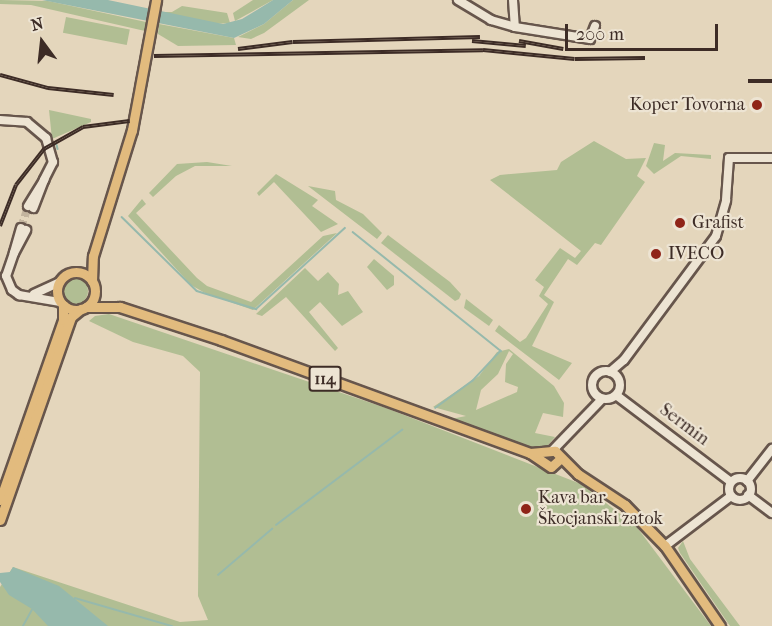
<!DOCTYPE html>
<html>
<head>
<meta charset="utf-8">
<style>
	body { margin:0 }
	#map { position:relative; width:772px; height:626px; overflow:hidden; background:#e4d6bc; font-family:"IM FELL French Canon",serif }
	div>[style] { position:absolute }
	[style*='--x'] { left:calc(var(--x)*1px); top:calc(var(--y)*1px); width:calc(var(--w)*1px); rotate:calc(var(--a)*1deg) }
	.green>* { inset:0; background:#b1be93; transform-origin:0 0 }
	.round { border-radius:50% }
	.water>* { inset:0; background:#96b9ac }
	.stream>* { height:1.5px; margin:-0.75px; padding:0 0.75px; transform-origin:0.75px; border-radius:0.75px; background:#96b9ac }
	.minor-tunnel>* { height:8px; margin-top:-4px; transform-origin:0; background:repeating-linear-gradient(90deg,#c3b49e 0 8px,transparent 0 12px) }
	.roads { filter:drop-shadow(2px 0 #67564c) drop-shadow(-2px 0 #67564c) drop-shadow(0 2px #67564c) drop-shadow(0 -2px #67564c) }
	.minor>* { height:8px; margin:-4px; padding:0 4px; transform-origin:4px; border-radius:4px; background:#ede4d3 }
	.minor>.ring { margin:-4px; padding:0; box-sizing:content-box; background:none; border:8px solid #ede4d3; border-radius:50% }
	.major>* { height:9px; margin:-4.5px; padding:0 4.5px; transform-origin:4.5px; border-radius:4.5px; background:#e2bb7e }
	.major>.ring { margin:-4.5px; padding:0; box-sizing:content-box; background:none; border:9px solid #e2bb7e; border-radius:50% }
	.rail>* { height:4px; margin-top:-2px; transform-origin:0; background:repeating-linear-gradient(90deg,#ede4d3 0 4.5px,#3d2c26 0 9px); box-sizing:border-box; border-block:2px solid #3d2c26 }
	.dots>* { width:16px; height:16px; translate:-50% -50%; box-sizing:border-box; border:3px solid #ede4d3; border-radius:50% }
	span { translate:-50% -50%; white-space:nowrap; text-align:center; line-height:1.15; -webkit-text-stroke:4.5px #ede4d3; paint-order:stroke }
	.shield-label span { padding:2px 4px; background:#ede4d3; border:2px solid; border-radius:4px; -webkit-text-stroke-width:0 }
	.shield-label { font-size:16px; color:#3d2c26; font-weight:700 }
	.poi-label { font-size:18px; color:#3d2c26 }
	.right { translate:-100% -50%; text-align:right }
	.left { translate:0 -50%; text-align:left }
	.street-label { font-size:18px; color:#3d2c26 }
	.north { position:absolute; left:12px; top:12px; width:60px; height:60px; -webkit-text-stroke:4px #ede4d3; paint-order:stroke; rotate:345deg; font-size:16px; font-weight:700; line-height:24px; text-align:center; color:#3d2c26 }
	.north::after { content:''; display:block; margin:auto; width:21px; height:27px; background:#3d2c26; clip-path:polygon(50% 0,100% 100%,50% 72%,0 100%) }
	.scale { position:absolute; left:565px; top:24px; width:153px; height:27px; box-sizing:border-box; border:3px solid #3d2c26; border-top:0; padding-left:8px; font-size:18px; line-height:21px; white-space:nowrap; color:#3d2c26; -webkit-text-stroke:4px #ede4d3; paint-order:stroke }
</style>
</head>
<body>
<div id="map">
	<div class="green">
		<div style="clip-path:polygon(0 0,48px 1px,146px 22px,145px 31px,31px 5px,0 4px)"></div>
		<div style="clip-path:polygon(253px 0,273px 0,235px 21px,233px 13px)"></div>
		<div style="clip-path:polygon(293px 0,309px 0,264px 33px,251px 39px,238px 37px,264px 24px)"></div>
		<div style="clip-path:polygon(182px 6px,227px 13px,230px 23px,215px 24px,161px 12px,172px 12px)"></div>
		<div style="left:66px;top:17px;width:65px;height:16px;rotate:11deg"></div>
		<div style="clip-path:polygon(159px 24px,234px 38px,236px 45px,178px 46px,158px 34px)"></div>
		<div style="clip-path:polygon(49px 110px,91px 119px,91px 122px,52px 139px)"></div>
		<div style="clip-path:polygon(594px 141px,626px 159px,646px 158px,637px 176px,645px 182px,601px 245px,595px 243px,577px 265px,568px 259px,544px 295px,554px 302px,532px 346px,572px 363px,559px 380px,495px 331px,499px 325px,520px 342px,526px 338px,548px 304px,539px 296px,544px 287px,535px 280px,560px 248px,575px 258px,581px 251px,490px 180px,500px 175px,557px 170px,561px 162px)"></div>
		<div style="clip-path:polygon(654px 143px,665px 145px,663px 161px,675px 153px,711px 155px,711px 159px,681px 156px,654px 174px,646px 166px)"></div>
		<div style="clip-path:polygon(207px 162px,232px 166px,195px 166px,176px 176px,153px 197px,149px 193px,177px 164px)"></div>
		<div style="clip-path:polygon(276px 174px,318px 200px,312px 206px,338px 224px,321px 232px,274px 182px,259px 196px,257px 193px)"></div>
		<div style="clip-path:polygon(308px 186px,335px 191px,336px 200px,363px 214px,382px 233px,377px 239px)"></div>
		<div style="clip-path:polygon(142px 199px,146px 204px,136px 213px,197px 278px,207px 286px,251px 302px,323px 236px,337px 233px,253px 310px,205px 293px,191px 285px,128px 216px)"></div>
		<div style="clip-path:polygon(388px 235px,450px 282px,461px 294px,459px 299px,455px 301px,381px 243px)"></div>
		<div style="clip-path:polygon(374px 259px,394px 276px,394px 285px,387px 290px,367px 267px)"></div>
		<div style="clip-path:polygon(305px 268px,318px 281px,328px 272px,339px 284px,338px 295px,348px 291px,363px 312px,342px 326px,320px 302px,309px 312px,338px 348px,335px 351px,286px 297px,262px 316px,256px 314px)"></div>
		<div class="round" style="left:62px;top:278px;width:26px;height:26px"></div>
		<div style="clip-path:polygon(466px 299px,493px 320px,489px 326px,464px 308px)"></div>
		<div style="clip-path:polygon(109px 314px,386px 408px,581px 484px,636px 526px,711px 626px,0 626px,0 587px,13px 567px,180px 622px,208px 620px,198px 596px,200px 372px,183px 356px,133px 342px,89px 321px,95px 316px)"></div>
		<div style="clip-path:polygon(evenodd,509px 349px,554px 386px,564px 403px,563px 417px,543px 413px,535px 433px,555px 437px,541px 453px,446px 420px,466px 416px,433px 407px,479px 376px,497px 352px,509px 349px,509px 351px,513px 354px,506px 364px,505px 382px,518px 387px,517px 392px,476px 410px,481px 390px,498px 374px,509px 351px)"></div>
		<div style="clip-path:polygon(683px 541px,690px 559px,740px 626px,730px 626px,680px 553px,678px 548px)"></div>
	</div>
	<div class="water">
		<div style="clip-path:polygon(42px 0,108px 0,223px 24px,242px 19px,273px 0,293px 0,264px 24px,234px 38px)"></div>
		<div style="clip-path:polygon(13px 567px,59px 586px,108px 626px,48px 626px,32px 609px,9px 595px,0 582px,0 573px,10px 572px)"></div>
	</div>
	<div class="stream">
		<div style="--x:57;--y:145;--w:4;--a:76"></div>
		<div style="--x:122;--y:217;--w:105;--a:44.6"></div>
		<div style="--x:197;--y:291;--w:62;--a:17"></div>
		<div style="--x:256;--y:309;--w:120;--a:-42.3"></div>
		<div style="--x:353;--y:232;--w:190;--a:38.8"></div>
		<div style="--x:501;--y:351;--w:41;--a:133"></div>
		<div style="--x:473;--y:381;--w:46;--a:143.9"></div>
		<div style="--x:276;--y:525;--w:158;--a:-37"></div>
		<div style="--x:218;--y:575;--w:71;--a:-40.4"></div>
		<div style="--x:75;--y:598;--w:101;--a:16.1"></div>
		<div style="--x:23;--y:626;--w:18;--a:-61"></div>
	</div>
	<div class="minor-tunnel">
		<div style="--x:21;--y:228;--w:23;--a:-72"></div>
	</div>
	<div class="roads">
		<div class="minor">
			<div style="--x:458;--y:0;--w:39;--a:31"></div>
			<div style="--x:491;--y:20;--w:25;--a:16"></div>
			<div style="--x:515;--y:27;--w:76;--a:9.1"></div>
			<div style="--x:590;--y:39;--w:14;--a:-69"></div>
			<div style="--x:513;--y:0;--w:27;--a:86"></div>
			<div style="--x:0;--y:120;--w:27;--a:4"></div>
			<div style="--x:27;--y:122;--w:25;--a:40"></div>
			<div style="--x:46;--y:138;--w:25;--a:74"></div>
			<div style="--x:53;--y:162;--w:20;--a:117"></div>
			<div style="--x:28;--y:206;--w:31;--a:-58"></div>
			<div style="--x:44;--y:180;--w:30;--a:111"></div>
			<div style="--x:21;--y:228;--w:26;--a:106"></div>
			<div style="--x:14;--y:253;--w:26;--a:-62"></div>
			<div style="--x:14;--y:253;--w:24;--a:109"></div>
			<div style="--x:6;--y:276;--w:15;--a:67"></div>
			<div style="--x:12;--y:290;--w:9;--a:36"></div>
			<div style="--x:19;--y:295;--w:42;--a:9.7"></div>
			<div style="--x:34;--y:294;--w:26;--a:-25"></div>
			<div class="ring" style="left:592px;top:371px;width:20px;height:20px"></div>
			<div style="--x:610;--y:372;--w:18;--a:-41"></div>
			<div style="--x:624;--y:360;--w:154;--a:-53.4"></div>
			<div style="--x:716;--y:236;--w:37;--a:-74"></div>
			<div style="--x:726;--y:200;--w:42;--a:-85.9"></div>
			<div style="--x:729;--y:158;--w:43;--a:0"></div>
			<div style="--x:616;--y:395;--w:144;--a:37.1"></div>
			<div style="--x:552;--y:451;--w:72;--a:-46.1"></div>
			<div class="ring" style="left:729px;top:478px;width:14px;height:14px"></div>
			<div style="--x:747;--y:481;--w:41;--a:-52"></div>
			<div style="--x:748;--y:495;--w:30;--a:37"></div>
			<div style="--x:665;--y:546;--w:83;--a:-37.1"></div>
		</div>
		<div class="major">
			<div class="ring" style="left:57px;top:272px;width:29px;height:29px"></div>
			<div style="--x:92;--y:281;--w:25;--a:-88"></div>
			<div style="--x:93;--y:256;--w:132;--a:-72.8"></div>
			<div style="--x:132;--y:130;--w:132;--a:-79.5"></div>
			<div style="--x:86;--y:307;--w:34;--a:0"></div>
			<div style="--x:120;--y:307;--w:106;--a:18.1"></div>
			<div style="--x:221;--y:340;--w:329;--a:20.1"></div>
			<div style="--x:530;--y:453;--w:25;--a:34"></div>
			<div style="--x:551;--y:467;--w:12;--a:-42"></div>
			<div style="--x:530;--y:453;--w:25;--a:-5"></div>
			<div style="--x:555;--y:451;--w:33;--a:45"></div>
			<div style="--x:578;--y:474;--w:56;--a:33.4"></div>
			<div style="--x:625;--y:505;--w:57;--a:45.7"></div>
			<div style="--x:665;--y:546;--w:97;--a:55.5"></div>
			<div style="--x:0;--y:500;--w:191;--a:-70.7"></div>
			<div style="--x:63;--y:320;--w:15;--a:-90"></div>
			<div style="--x:0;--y:520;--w:215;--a:-70.7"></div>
			<div style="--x:71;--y:317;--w:13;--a:-39"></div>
		</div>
	</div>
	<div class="rail">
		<div style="--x:472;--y:41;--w:54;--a:5.3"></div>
		<div style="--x:519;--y:41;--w:45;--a:10.3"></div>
		<div style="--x:238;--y:49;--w:55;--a:-7.3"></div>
		<div style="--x:293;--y:42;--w:187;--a:-1.5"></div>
		<div style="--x:154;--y:56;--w:329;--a:-1"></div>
		<div style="--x:483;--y:50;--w:92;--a:5.6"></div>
		<div style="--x:575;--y:59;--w:70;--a:-0.8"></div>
		<div style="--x:0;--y:75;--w:50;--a:15.2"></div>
		<div style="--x:48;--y:88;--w:66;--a:6.1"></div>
		<div style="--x:748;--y:81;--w:24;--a:0"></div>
		<div style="--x:0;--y:226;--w:44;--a:-68.7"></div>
		<div style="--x:16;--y:185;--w:46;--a:-52.1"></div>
		<div style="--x:44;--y:149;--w:45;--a:-29.4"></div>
		<div style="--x:83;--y:127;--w:47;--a:-7.3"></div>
	</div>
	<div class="dots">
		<div style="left:757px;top:105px;background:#8f2418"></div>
		<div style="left:680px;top:223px;background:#8f2418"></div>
		<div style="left:656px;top:254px;background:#8f2418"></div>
		<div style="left:526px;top:509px;background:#8f2418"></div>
	</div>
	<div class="shield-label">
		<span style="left:325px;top:379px">114</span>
	</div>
	<div class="poi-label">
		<span class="right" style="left:745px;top:105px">Koper Tovorna</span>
		<span class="left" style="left:692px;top:223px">Grafist</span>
		<span class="left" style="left:668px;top:254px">IVECO</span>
		<span class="left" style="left:538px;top:509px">Kava bar<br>Škocjanski zatok</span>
	</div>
	<div class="street-label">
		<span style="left:684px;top:425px;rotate:37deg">Sermin</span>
	</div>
	<div class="north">N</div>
	<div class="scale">200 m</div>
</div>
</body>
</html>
